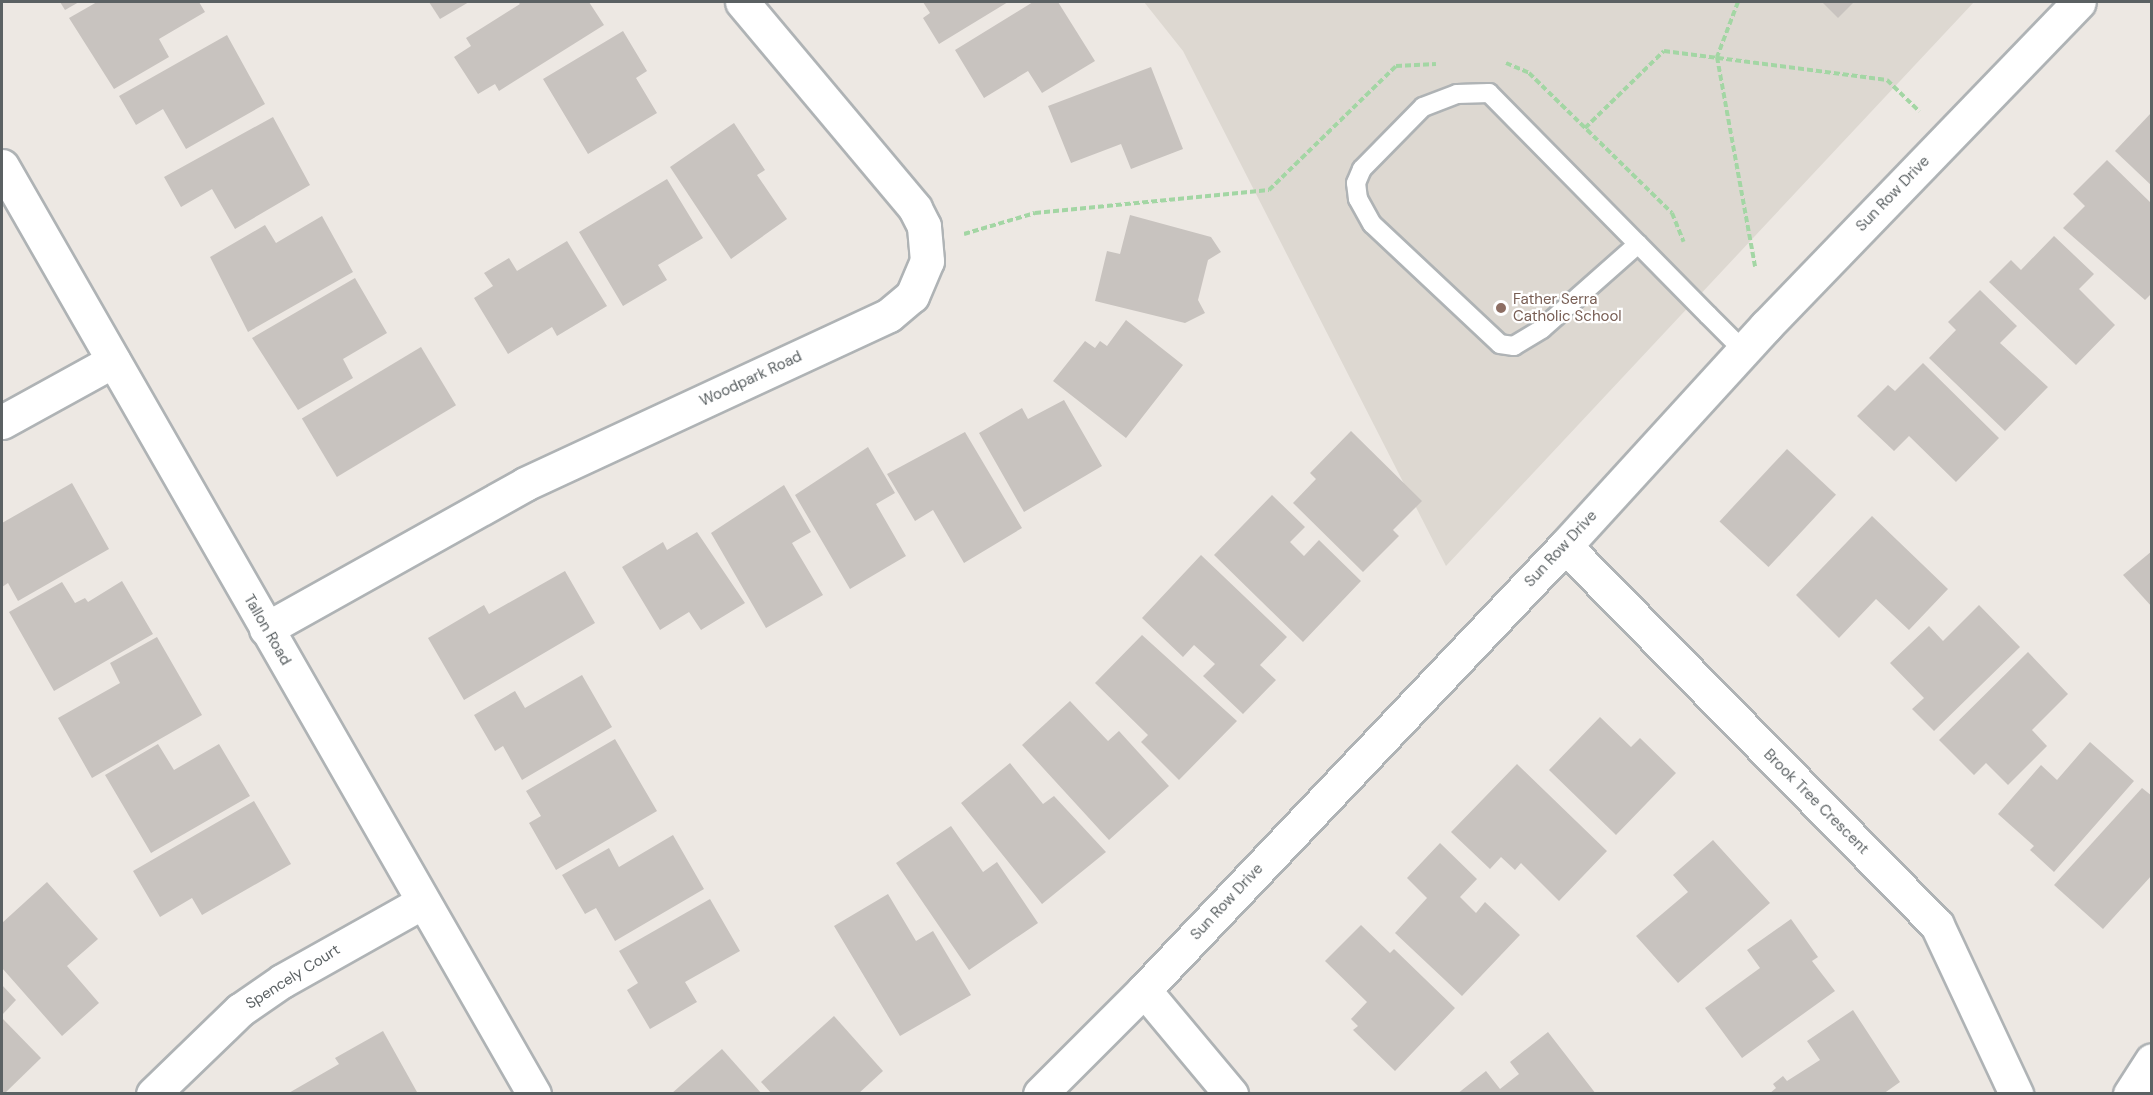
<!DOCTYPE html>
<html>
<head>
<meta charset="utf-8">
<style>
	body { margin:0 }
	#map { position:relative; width:2153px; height:1095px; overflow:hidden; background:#ede8e3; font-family:"DM Sans",sans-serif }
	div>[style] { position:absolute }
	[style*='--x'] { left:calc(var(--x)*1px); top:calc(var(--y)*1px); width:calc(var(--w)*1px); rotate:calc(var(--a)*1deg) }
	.education>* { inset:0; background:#ddd8d1 }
	.building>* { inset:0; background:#c8c3bf; transform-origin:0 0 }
	.path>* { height:4px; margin-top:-2px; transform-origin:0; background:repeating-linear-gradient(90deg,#a3d6a4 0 6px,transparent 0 9px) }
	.roads { filter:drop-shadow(2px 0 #afb3b5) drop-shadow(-2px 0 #afb3b5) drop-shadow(0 2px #afb3b5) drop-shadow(0 -2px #afb3b5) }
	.lane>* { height:18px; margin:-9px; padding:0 9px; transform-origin:9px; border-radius:9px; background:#fff }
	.street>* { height:33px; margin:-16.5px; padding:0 16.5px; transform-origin:16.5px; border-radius:16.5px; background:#fff }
	.dots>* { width:16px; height:16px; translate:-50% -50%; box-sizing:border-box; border:3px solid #fff; border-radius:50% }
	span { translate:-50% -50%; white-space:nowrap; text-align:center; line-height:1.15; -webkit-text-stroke:4.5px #fff; paint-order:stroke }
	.street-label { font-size:15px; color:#5b6163 }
	.education-label { font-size:15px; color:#785e54 }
	.left { translate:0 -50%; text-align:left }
	.frame { position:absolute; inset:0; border:3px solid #5b6163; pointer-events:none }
</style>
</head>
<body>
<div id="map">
	<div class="education">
		<div style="clip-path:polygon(1144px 2px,1974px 2px,1446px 566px,1183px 51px)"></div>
	</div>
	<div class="building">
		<div style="clip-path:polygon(60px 2px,79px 2px,65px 10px)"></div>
		<div style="clip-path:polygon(97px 2px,199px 2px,205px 12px,159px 39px,169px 57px,114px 89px,69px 18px)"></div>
		<div style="clip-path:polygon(429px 2px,469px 2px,440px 19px)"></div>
		<div style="clip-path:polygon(518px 2px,589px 2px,604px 25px,499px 91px,495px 84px,478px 94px,454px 57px,471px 46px,466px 38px,520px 4px)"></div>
		<div style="clip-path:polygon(923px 2px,1008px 2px,939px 44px,923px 18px,930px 13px)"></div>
		<div style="clip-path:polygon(1033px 2px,1058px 2px,1095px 61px,1042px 93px,1028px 71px,984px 98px,955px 50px)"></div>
		<div style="clip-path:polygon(1822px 2px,1854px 2px,1838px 18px)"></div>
		<div style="clip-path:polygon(623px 31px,647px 71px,636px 78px,657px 113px,588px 154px,543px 79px)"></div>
		<div style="clip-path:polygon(227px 35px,265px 104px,186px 149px,163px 109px,136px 125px,119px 96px)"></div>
		<div style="clip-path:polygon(1151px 67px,1183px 149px,1131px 169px,1121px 144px,1071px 163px,1048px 106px)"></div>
		<div style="clip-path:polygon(2152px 112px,2152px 186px,2115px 151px)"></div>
		<div style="clip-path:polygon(273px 117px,310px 185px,235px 229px,212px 189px,181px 207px,164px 177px)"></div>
		<div style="clip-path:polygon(734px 123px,765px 170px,757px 175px,787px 219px,731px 259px,670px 167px)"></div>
		<div style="clip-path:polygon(2107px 160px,2152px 204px,2152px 293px,2145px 300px,2063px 228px,2085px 206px,2073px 194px)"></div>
		<div style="clip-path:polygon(667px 179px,703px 238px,658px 265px,667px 280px,623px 306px,579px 232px)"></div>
		<div style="clip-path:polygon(1130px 215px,1211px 237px,1221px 252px,1208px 260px,1198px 300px,1205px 313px,1185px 323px,1095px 301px,1107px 251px,1120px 254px)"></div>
		<div style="clip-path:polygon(322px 216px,353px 272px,248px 332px,210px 257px,265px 225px,276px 243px)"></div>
		<div style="clip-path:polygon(2054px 236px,2094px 274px,2079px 289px,2115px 325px,2076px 365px,1989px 282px,2011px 260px,2021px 270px)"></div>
		<div style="clip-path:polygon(567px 241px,607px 306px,557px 336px,552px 327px,508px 354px,474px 298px,493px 286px,484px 273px,509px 258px,517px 271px)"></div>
		<div style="clip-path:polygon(355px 278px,387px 333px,343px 359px,353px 378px,298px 410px,252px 338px)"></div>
		<div style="clip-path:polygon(1980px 290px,2017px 326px,2000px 343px,2048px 387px,2005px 431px,1929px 358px,1956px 330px,1948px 322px)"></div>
		<div style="clip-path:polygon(1126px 320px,1183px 365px,1126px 438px,1053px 381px,1085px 341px,1095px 348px,1100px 341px,1107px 346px)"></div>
		<div style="left:421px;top:347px;width:68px;height:139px;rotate:59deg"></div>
		<div style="clip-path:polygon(1923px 363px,1999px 438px,1956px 482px,1909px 436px,1894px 451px,1857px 416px,1888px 385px,1895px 391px)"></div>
		<div style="clip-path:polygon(1064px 400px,1102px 466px,1024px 512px,979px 433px,1022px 408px,1028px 419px)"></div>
		<div style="clip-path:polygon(1351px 431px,1422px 501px,1393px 530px,1399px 536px,1363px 572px,1293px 503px,1316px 479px,1310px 473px)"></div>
		<div style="clip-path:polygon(965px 432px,1022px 528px,964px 563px,933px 510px,915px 521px,887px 474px)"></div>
		<div style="clip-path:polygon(868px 447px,895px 493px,876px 504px,906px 556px,850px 589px,795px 495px)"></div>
		<div style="left:1787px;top:449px;width:67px;height:99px;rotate:43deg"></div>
		<div style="clip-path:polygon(72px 483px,109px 549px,18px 601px,8px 583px,2px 587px,2px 523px)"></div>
		<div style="clip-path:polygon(784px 485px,811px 532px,792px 543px,823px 595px,766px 628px,711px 533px)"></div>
		<div style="clip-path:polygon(1272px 495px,1305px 527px,1290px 542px,1304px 556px,1319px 540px,1361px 581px,1303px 642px,1214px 555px)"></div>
		<div style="clip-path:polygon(1872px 516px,1948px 589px,1909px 630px,1876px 599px,1839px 638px,1796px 595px)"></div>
		<div style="clip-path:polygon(697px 532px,745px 603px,701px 630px,689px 612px,660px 630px,622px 567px,663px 542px,667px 550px)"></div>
		<div style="clip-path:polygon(2152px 551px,2152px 607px,2123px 575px)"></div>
		<div style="clip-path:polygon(1201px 555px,1287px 637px,1260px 665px,1276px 680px,1243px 714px,1203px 676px,1215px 664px,1194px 645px,1183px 657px,1142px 618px)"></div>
		<div style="clip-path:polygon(565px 571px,595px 623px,464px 700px,428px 638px,484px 605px,489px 614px)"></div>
		<div style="clip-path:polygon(122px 581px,153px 634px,54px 691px,9px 612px,62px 582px,75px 603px,85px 598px,88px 602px)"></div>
		<div style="clip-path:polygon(1979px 605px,2020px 647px,1934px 731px,1912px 709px,1924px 698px,1890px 663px,1929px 626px,1943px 641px)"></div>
		<div style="clip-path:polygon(1142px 635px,1237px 721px,1179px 780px,1141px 742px,1148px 735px,1095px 683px)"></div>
		<div style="clip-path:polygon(157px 637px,202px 715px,92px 778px,58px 718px,120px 683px,110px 663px)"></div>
		<div style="clip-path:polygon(2028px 652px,2068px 694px,2032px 730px,2047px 746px,2008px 785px,1986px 763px,1974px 775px,1939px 740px)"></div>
		<div style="clip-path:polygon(582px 675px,612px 727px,522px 780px,503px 746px,495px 751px,474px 715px,515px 691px,525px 708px)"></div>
		<div style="clip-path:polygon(1070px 701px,1108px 741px,1119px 731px,1169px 786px,1109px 840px,1022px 745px)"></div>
		<div style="clip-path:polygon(1600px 717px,1631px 747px,1640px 738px,1676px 773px,1616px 835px,1549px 770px)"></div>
		<div style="clip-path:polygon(615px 739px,657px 811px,556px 870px,529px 823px,541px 816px,526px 791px)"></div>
		<div style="clip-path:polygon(2090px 742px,2134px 781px,2054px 872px,2030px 850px,2034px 846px,1998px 814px,2041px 765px,2057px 780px)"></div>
		<div style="clip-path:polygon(158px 744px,174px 770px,219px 744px,250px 796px,151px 853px,105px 775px)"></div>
		<div style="clip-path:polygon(1010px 763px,1043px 804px,1054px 796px,1106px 852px,1042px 904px,961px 803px)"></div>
		<div style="clip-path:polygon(1517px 764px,1607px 851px,1559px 901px,1521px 863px,1515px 870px,1501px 857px,1490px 869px,1451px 832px)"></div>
		<div style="clip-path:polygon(2142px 788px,2152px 796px,2152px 875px,2103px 929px,2054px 885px)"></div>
		<div style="clip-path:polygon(254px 801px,291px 864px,202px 915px,192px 898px,160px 917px,133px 871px)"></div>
		<div style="clip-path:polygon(951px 826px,983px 872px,997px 862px,1038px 923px,969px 970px,896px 863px)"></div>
		<div style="clip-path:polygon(673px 835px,704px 889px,615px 941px,596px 908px,585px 914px,562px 875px,609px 848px,619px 867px)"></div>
		<div style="clip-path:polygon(1713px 840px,1770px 903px,1678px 983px,1636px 936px,1688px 892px,1673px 875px)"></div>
		<div style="clip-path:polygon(1440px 843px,1477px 879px,1460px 897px,1476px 913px,1485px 902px,1520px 935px,1462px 996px,1395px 933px,1427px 898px,1407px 878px)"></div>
		<div style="clip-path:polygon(47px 882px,98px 939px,67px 966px,99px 1003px,62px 1036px,2px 968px,2px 923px)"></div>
		<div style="clip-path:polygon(888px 894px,916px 941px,933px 931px,971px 995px,900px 1036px,834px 926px)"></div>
		<div style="clip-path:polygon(710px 899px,740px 951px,685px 982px,697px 1002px,650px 1029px,627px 990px,638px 983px,619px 951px)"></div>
		<div style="clip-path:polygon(1791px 919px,1818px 957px,1812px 961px,1835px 991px,1742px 1058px,1705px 1008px,1760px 968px,1747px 950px)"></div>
		<div style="clip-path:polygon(1361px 925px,1390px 953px,1394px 949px,1455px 1008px,1395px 1071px,1353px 1030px,1358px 1026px,1351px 1019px,1367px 1002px,1325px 961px)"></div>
		<div style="clip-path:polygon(2px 985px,16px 1000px,2px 1015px)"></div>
		<div style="clip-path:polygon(1853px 1010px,1900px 1082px,1883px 1094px,1769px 1094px,1776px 1088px,1773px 1084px,1783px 1076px,1787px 1081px,1820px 1060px,1807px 1041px)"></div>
		<div style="clip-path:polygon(834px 1016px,883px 1071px,858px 1094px,772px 1094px,761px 1082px)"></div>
		<div style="clip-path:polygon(2px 1018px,41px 1058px,4px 1094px,2px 1094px)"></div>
		<div style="clip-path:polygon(383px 1031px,417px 1092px,287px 1094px,339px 1064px,335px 1058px)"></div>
		<div style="clip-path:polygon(1548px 1032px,1596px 1094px,1457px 1094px,1486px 1071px,1500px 1089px,1519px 1074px,1510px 1062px)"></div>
		<div style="clip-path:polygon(722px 1049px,762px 1094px,671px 1094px)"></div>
	</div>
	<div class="path">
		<div style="--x:1738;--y:2;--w:59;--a:110.9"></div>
		<div style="--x:1717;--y:57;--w:213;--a:79.7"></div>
		<div style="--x:1506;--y:63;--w:25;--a:23"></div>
		<div style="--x:1529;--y:73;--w:200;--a:44.4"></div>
		<div style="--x:1672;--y:213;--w:31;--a:68"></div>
		<div style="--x:1585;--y:128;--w:110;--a:-44.3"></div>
		<div style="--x:1664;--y:51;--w:225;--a:7.4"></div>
		<div style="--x:1887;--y:80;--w:45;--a:44.1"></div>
		<div style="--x:964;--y:234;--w:74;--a:-16.5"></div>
		<div style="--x:1035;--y:213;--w:235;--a:-5.6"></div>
		<div style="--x:1269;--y:190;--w:177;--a:-44.3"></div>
		<div style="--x:1396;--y:66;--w:40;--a:-2.9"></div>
	</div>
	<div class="roads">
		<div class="lane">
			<div style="--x:1638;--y:244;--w:128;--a:138.5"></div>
			<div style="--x:1542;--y:329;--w:33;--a:149"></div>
			<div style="--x:1514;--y:346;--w:14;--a:-172"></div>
			<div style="--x:1500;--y:344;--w:175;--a:-136.8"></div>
			<div style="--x:1372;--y:224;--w:29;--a:-119"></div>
			<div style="--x:1358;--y:199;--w:16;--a:-97"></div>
			<div style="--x:1356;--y:183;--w:15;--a:-67"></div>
			<div style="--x:1362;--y:169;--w:87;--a:-45.5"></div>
			<div style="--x:1423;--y:107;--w:36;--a:-21"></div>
			<div style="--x:1457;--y:94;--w:32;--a:-2"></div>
			<div style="--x:1489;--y:93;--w:212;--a:45.4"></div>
			<div style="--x:1638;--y:244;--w:100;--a:45.4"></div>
			<div style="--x:1708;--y:315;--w:51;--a:45"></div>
		</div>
		<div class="street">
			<div style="--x:2;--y:166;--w:1070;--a:60.18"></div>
			<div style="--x:2;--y:422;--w:127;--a:-28.8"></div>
			<div style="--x:1565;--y:546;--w:531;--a:45.53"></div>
			<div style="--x:1937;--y:925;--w:187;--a:64.9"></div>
			<div style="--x:266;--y:629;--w:297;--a:-29.2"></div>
			<div style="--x:525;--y:484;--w:401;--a:-24.9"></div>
			<div style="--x:889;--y:315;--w:30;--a:-40"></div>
			<div style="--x:912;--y:296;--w:38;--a:-67"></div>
			<div style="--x:927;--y:261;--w:35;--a:-95"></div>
			<div style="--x:924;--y:226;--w:20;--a:-117"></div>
			<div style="--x:915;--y:208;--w:269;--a:-130"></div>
			<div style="--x:1144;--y:990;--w:136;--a:50.1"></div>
			<div style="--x:153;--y:1094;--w:121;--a:-44"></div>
			<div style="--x:240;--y:1010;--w:51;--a:-34.6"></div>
			<div style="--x:282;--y:981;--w:159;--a:-29.3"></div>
			<div style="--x:1040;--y:1094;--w:147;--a:-45"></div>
			<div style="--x:1144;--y:990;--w:612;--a:-46.52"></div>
			<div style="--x:1565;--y:546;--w:298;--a:-47.6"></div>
			<div style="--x:1766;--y:326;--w:450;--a:-46"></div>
			<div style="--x:2130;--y:1094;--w:40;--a:-57.1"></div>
		</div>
	</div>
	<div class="dots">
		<div style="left:1501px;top:308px;background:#8d6e63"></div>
	</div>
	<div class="street-label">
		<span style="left:1893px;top:194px;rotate:-46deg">Sun Row Drive</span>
		<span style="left:751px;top:379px;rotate:-25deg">Woodpark Road</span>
		<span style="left:1561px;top:549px;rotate:-47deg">Sun Row Drive</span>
		<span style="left:267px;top:630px;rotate:60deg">Tallon Road</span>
		<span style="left:1816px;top:802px;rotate:45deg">Brook Tree Crescent</span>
		<span style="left:1227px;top:902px;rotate:-47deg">Sun Row Drive</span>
		<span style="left:293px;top:977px;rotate:-32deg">Spencely Court</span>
	</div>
	<div class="education-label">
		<span class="left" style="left:1513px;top:308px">Father Serra<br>Catholic School</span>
	</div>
	<div class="frame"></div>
</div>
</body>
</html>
